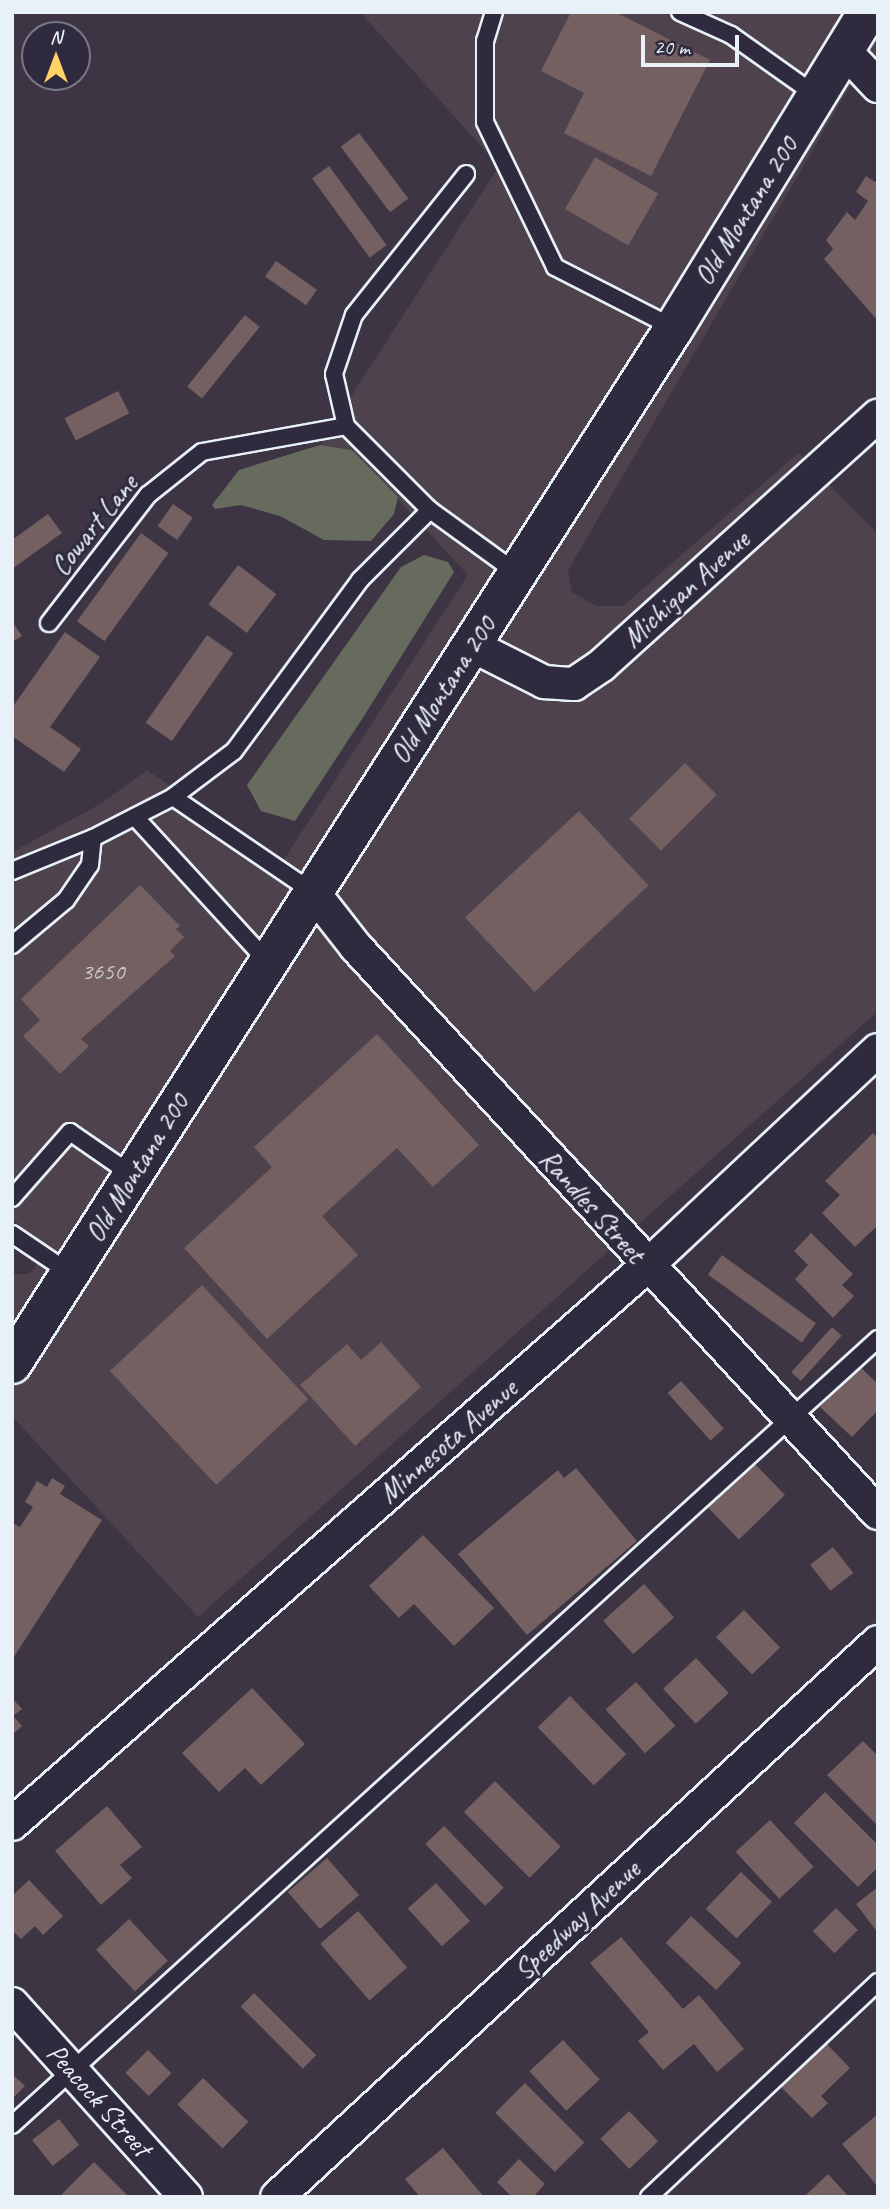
<!DOCTYPE html>
<html>
<head>
<meta charset="utf-8">
<style>
	body { margin:0 }
	#map { position:relative; width:890px; height:2209px; overflow:hidden; background:#3d3544; font-family:Caveat,sans-serif }
	div>[style] { position:absolute }
	[style*='--x'] { left:calc(var(--x)*1px); top:calc(var(--y)*1px); width:calc(var(--w)*1px); rotate:calc(var(--a)*1deg) }
	.built>* { inset:0; background:#4e424d }
	.green>* { inset:0; background:#666b5e }
	.building>* { inset:0; background:#745f61; transform-origin:0 0 }
	.roads { filter:drop-shadow(2px 0 #e8f1f8) drop-shadow(-2px 0 #e8f1f8) drop-shadow(0 2px #e8f1f8) drop-shadow(0 -2px #e8f1f8) }
	.service>* { height:16px; margin:-8px; padding:0 8px; transform-origin:8px; border-radius:8px; background:#2f2a3d }
	.minor>* { height:32px; margin:-16px; padding:0 16px; transform-origin:16px; border-radius:16px; background:#2f2a3d }
	.secondary>* { height:38px; margin:-19px; padding:0 19px; transform-origin:19px; border-radius:19px; background:#2f2a3d }
	span { translate:-50% -50%; white-space:nowrap; text-align:center; line-height:1.15; -webkit-text-stroke:6px #2f2a3d; paint-order:stroke }
	.number-label { font-size:24px; color:#cbccd2 }
	.number-label span { -webkit-text-stroke-width:0 }
	.street-label { font-size:28px; color:#e8f1f8 }
	.frame { position:absolute; inset:0; border:14px solid #e8f1f8; pointer-events:none }
	.north { position:absolute; left:21px; top:21px; width:70px; height:70px; box-sizing:border-box; background:#2f2a3d; border:2px solid #797a88; border-radius:50%; rotate:0deg; font-size:19px; font-weight:700; line-height:28px; text-align:center; color:#e8f1f8 }
	.north::after { content:''; display:block; margin:auto; width:24px; height:32px; background:#ffd166; clip-path:polygon(50% 0,100% 100%,50% 72%,0 100%) }
	.scale { position:absolute; left:641px; top:35px; width:98px; height:32px; box-sizing:border-box; border:4px solid #e8f1f8; border-top:0; padding-left:9px; font-size:21px; line-height:24px; white-space:nowrap; color:#e8f1f8; -webkit-text-stroke:5px #2f2a3d; paint-order:stroke }
</style>
</head>
<body>
<div id="map">
	<div class="built">
		<div style="clip-path:polygon(360px 12px,878px 12px,878px 76px,864px 62px,568px 570px,572px 592px,596px 606px,623px 606px,798px 453px,878px 534px,878px 1011px,198px 1617px,12px 1416px,12px 1274px,29px 1274px,47px 1251px,12px 1218px,12px 852px,102px 803px,147px 770px,283px 861px,468px 575px,352px 450px,320px 445px,499px 166px)"></div>
	</div>
	<div class="green">
		<div style="clip-path:polygon(320px 445px,352px 450px,398px 497px,394px 514px,371px 541px,324px 540px,280px 516px,241px 505px,215px 509px,212px 505px,239px 470px)"></div>
		<div style="clip-path:polygon(424px 555px,448px 562px,454px 572px,364px 716px,295px 821px,261px 811px,247px 785px,401px 567px)"></div>
	</div>
	<div class="building">
		<div style="clip-path:polygon(571px 12px,615px 12px,710px 60px,651px 176px,564px 133px,584px 93px,541px 71px)"></div>
		<div style="left:359px;top:133px;width:82px;height:23px;rotate:53deg"></div>
		<div style="left:595px;top:157px;width:73px;height:60px;rotate:30deg"></div>
		<div style="left:329px;top:166px;width:98px;height:21px;rotate:54deg"></div>
		<div style="clip-path:polygon(866px 176px,875px 182px,878px 179px,878px 321px,824px 259px,833px 249px,826px 240px,847px 212px,855px 220px,868px 201px,856px 192px)"></div>
		<div style="left:276px;top:261px;width:50px;height:19px;rotate:35deg"></div>
		<div style="left:245px;top:315px;width:19px;height:92px;rotate:39deg"></div>
		<div style="left:118px;top:391px;width:25px;height:60px;rotate:63deg"></div>
		<div style="left:173px;top:504px;width:24px;height:27px;rotate:35deg"></div>
		<div style="clip-path:polygon(48px 514px,62px 533px,12px 569px,12px 540px)"></div>
		<div style="left:141px;top:533px;width:34px;height:109px;rotate:36deg"></div>
		<div style="left:238px;top:565px;width:48px;height:49px;rotate:37deg"></div>
		<div style="clip-path:polygon(12px 621px,22px 636px,12px 642px)"></div>
		<div style="clip-path:polygon(65px 632px,100px 657px,50px 727px,81px 749px,64px 772px,12px 736px,12px 708px)"></div>
		<div style="left:207px;top:635px;width:32px;height:107px;rotate:35deg"></div>
		<div style="left:685px;top:763px;width:45px;height:79px;rotate:45deg"></div>
		<div style="left:579px;top:811px;width:102px;height:156px;rotate:47deg"></div>
		<div style="clip-path:polygon(140px 885px,180px 926px,176px 929px,184px 937px,170px 951px,175px 956px,81px 1039px,89px 1046px,60px 1074px,23px 1036px,40px 1020px,21px 999px)"></div>
		<div style="clip-path:polygon(377px 1034px,479px 1145px,433px 1187px,397px 1148px,322px 1216px,358px 1255px,267px 1339px,184px 1248px,272px 1167px,254px 1147px)"></div>
		<div style="clip-path:polygon(873px 1133px,878px 1138px,878px 1225px,855px 1247px,822px 1213px,840px 1195px,825px 1181px)"></div>
		<div style="clip-path:polygon(811px 1233px,853px 1274px,842px 1285px,854px 1296px,833px 1318px,795px 1279px,808px 1265px,794px 1251px)"></div>
		<div style="left:722px;top:1255px;width:116px;height:24px;rotate:36deg"></div>
		<div style="left:202px;top:1285px;width:156px;height:126px;rotate:47deg"></div>
		<div style="left:832px;top:1327px;width:13px;height:61px;rotate:42deg"></div>
		<div style="clip-path:polygon(381px 1342px,421px 1387px,355px 1446px,300px 1385px,347px 1344px,361px 1360px)"></div>
		<div style="clip-path:polygon(859px 1366px,878px 1384px,878px 1410px,852px 1437px,820px 1407px)"></div>
		<div style="left:681px;top:1381px;width:64px;height:18px;rotate:48deg"></div>
		<div style="left:753px;top:1462px;width:46px;height:64px;rotate:46deg"></div>
		<div style="clip-path:polygon(576px 1468px,637px 1541px,527px 1635px,458px 1554px,558px 1470px,564px 1478px)"></div>
		<div style="clip-path:polygon(52px 1478px,65px 1486px,60px 1494px,102px 1520px,12px 1660px,12px 1523px,20px 1527px,33px 1507px,25px 1502px,37px 1481px,47px 1487px)"></div>
		<div style="clip-path:polygon(423px 1535px,494px 1608px,454px 1646px,414px 1604px,399px 1618px,369px 1586px)"></div>
		<div style="left:833px;top:1547px;width:33px;height:29px;rotate:52deg"></div>
		<div style="left:644px;top:1584px;width:45px;height:55px;rotate:48deg"></div>
		<div style="left:744px;top:1610px;width:52px;height:39px;rotate:46deg"></div>
		<div style="left:696px;top:1658px;width:48px;height:45px;rotate:47deg"></div>
		<div style="left:636px;top:1682px;width:59px;height:41px;rotate:48deg"></div>
		<div style="clip-path:polygon(252px 1688px,305px 1744px,261px 1785px,245px 1768px,219px 1792px,182px 1753px)"></div>
		<div style="left:570px;top:1696px;width:81px;height:45px;rotate:46deg"></div>
		<div style="clip-path:polygon(12px 1698px,22px 1709px,13px 1716px,22px 1726px,12px 1735px)"></div>
		<div style="clip-path:polygon(863px 1741px,878px 1756px,878px 1826px,827px 1775px)"></div>
		<div style="left:495px;top:1781px;width:93px;height:44px;rotate:45deg"></div>
		<div style="clip-path:polygon(825px 1792px,878px 1845px,878px 1867px,858px 1887px,794px 1823px)"></div>
		<div style="clip-path:polygon(107px 1806px,142px 1847px,120px 1865px,132px 1878px,101px 1905px,55px 1851px)"></div>
		<div style="left:770px;top:1820px;width:64px;height:47px;rotate:47deg"></div>
		<div style="left:444px;top:1826px;width:86px;height:26px;rotate:46deg"></div>
		<div style="left:327px;top:1858px;width:49px;height:52px;rotate:49deg"></div>
		<div style="left:741px;top:1872px;width:43px;height:51px;rotate:44deg"></div>
		<div style="clip-path:polygon(29px 1880px,63px 1916px,43px 1935px,35px 1926px,21px 1939px,12px 1930px,12px 1896px)"></div>
		<div style="left:436px;top:1883px;width:51px;height:38px;rotate:48deg"></div>
		<div style="clip-path:polygon(878px 1887px,878px 1933px,856px 1904px)"></div>
		<div style="left:836px;top:1908px;width:31px;height:33px;rotate:45deg"></div>
		<div style="left:358px;top:1911px;width:75px;height:50px;rotate:49deg"></div>
		<div style="left:691px;top:1916px;width:69px;height:37px;rotate:43deg"></div>
		<div style="left:129px;top:1919px;width:57px;height:45px;rotate:47deg"></div>
		<div style="clip-path:polygon(621px 1937px,683px 2009px,699px 1995px,744px 2049px,717px 2072px,694px 2044px,663px 2070px,638px 2041px,649px 2032px,590px 1963px)"></div>
		<div style="left:254px;top:1993px;width:88px;height:19px;rotate:45deg"></div>
		<div style="left:563px;top:2040px;width:54px;height:46px;rotate:47deg"></div>
		<div style="clip-path:polygon(823px 2040px,850px 2068px,821px 2096px,828px 2103px,812px 2118px,778px 2084px)"></div>
		<div style="left:148px;top:2050px;width:33px;height:32px;rotate:45deg"></div>
		<div style="clip-path:polygon(12px 2074px,25px 2086px,12px 2099px)"></div>
		<div style="left:203px;top:2078px;width:63px;height:37px;rotate:44deg"></div>
		<div style="left:525px;top:2083px;width:84px;height:42px;rotate:45deg"></div>
		<div style="left:629px;top:2111px;width:42px;height:40px;rotate:46deg"></div>
		<div style="clip-path:polygon(878px 2114px,878px 2187px,842px 2144px)"></div>
		<div style="left:59px;top:2119px;width:33px;height:34px;rotate:52deg"></div>
		<div style="clip-path:polygon(443px 2148px,484px 2197px,420px 2197px,405px 2179px)"></div>
		<div style="clip-path:polygon(519px 2159px,545px 2184px,533px 2197px,512px 2197px,497px 2182px)"></div>
		<div style="clip-path:polygon(94px 2162px,129px 2197px,59px 2197px)"></div>
		<div style="clip-path:polygon(828px 2174px,849px 2197px,804px 2197px)"></div>
	</div>
	<div class="roads">
		<div class="service">
			<div style="--x:494;--y:12;--w:30;--a:107"></div>
			<div style="--x:485;--y:41;--w:81;--a:90"></div>
			<div style="--x:485;--y:122;--w:161;--a:64.2"></div>
			<div style="--x:555;--y:267;--w:134;--a:27.1"></div>
			<div style="--x:680;--y:12;--w:56;--a:24.3"></div>
			<div style="--x:731;--y:35;--w:105;--a:35.3"></div>
			<div style="--x:346;--y:426;--w:119;--a:45"></div>
			<div style="--x:430;--y:510;--w:107;--a:35.9"></div>
			<div style="--x:49;--y:623;--w:162;--a:-52.3"></div>
			<div style="--x:148;--y:495;--w:69;--a:-38.5"></div>
			<div style="--x:202;--y:452;--w:146;--a:-10.2"></div>
			<div style="--x:346;--y:426;--w:53;--a:-103"></div>
			<div style="--x:334;--y:374;--w:62;--a:-71.3"></div>
			<div style="--x:354;--y:315;--w:180;--a:-51.5"></div>
			<div style="--x:173;--y:797;--w:76;--a:-37"></div>
			<div style="--x:234;--y:751;--w:212;--a:-53.6"></div>
			<div style="--x:360;--y:580;--w:99;--a:-45"></div>
			<div style="--x:135;--y:817;--w:197;--a:47.5"></div>
			<div style="--x:12;--y:871;--w:87;--a:-22.2"></div>
			<div style="--x:93;--y:838;--w:90;--a:-27.1"></div>
			<div style="--x:173;--y:797;--w:169;--a:34.2"></div>
			<div style="--x:12;--y:945;--w:70;--a:-39.8"></div>
			<div style="--x:66;--y:900;--w:42;--a:-55.6"></div>
			<div style="--x:90;--y:865;--w:27;--a:-84"></div>
			<div style="--x:12;--y:1198;--w:88;--a:-48.7"></div>
			<div style="--x:70;--y:1132;--w:75;--a:34.7"></div>
			<div style="--x:12;--y:1234;--w:70;--a:33.9"></div>
			<div style="--x:12;--y:2125;--w:1170;--a:-42.23"></div>
			<div style="--x:649;--y:2197;--w:314;--a:-43.2"></div>
		</div>
		<div class="minor">
			<div style="--x:845;--y:51;--w:48;--a:46.7"></div>
			<div style="--x:471;--y:645;--w:82;--a:26.9"></div>
			<div style="--x:544;--y:682;--w:30;--a:4"></div>
			<div style="--x:574;--y:684;--w:34;--a:-34"></div>
			<div style="--x:602;--y:665;--w:372;--a:-42.1"></div>
			<div style="--x:313;--y:892;--w:70;--a:52"></div>
			<div style="--x:356;--y:947;--w:770;--a:47.32"></div>
			<div style="--x:12;--y:1824;--w:845;--a:-41.31"></div>
			<div style="--x:647;--y:1266;--w:316;--a:-43.1"></div>
			<div style="--x:12;--y:2004;--w:260;--a:48"></div>
			<div style="--x:277;--y:2197;--w:818;--a:-42.72"></div>
		</div>
		<div class="secondary">
			<div style="--x:12;--y:1364;--w:1229;--a:-57.42"></div>
			<div style="--x:674;--y:328;--w:371;--a:-58.5"></div>
		</div>
	</div>
	<div class="number-label">
		<span style="left:103px;top:972px">3650</span>
	</div>
	<div class="street-label">
		<span style="left:746px;top:211px;rotate:-58deg">Old Montana 200</span>
		<span style="left:94px;top:525px;rotate:-51deg">Cowart Lane</span>
		<span style="left:686px;top:589px;rotate:-42deg">Michigan Avenue</span>
		<span style="left:443px;top:690px;rotate:-57deg">Old Montana 200</span>
		<span style="left:137px;top:1168px;rotate:-58deg">Old Montana 200</span>
		<span style="left:592px;top:1206px;rotate:48deg">Randles Street</span>
		<span style="left:448px;top:1441px;rotate:-41deg">Minnesota Avenue</span>
		<span style="left:577px;top:1920px;rotate:-43deg">Speedway Avenue</span>
		<span style="left:99px;top:2100px;rotate:48deg">Peacock Street</span>
	</div>
	<div class="frame"></div>
	<div class="north">N</div>
	<div class="scale">20 m</div>
</div>
</body>
</html>
